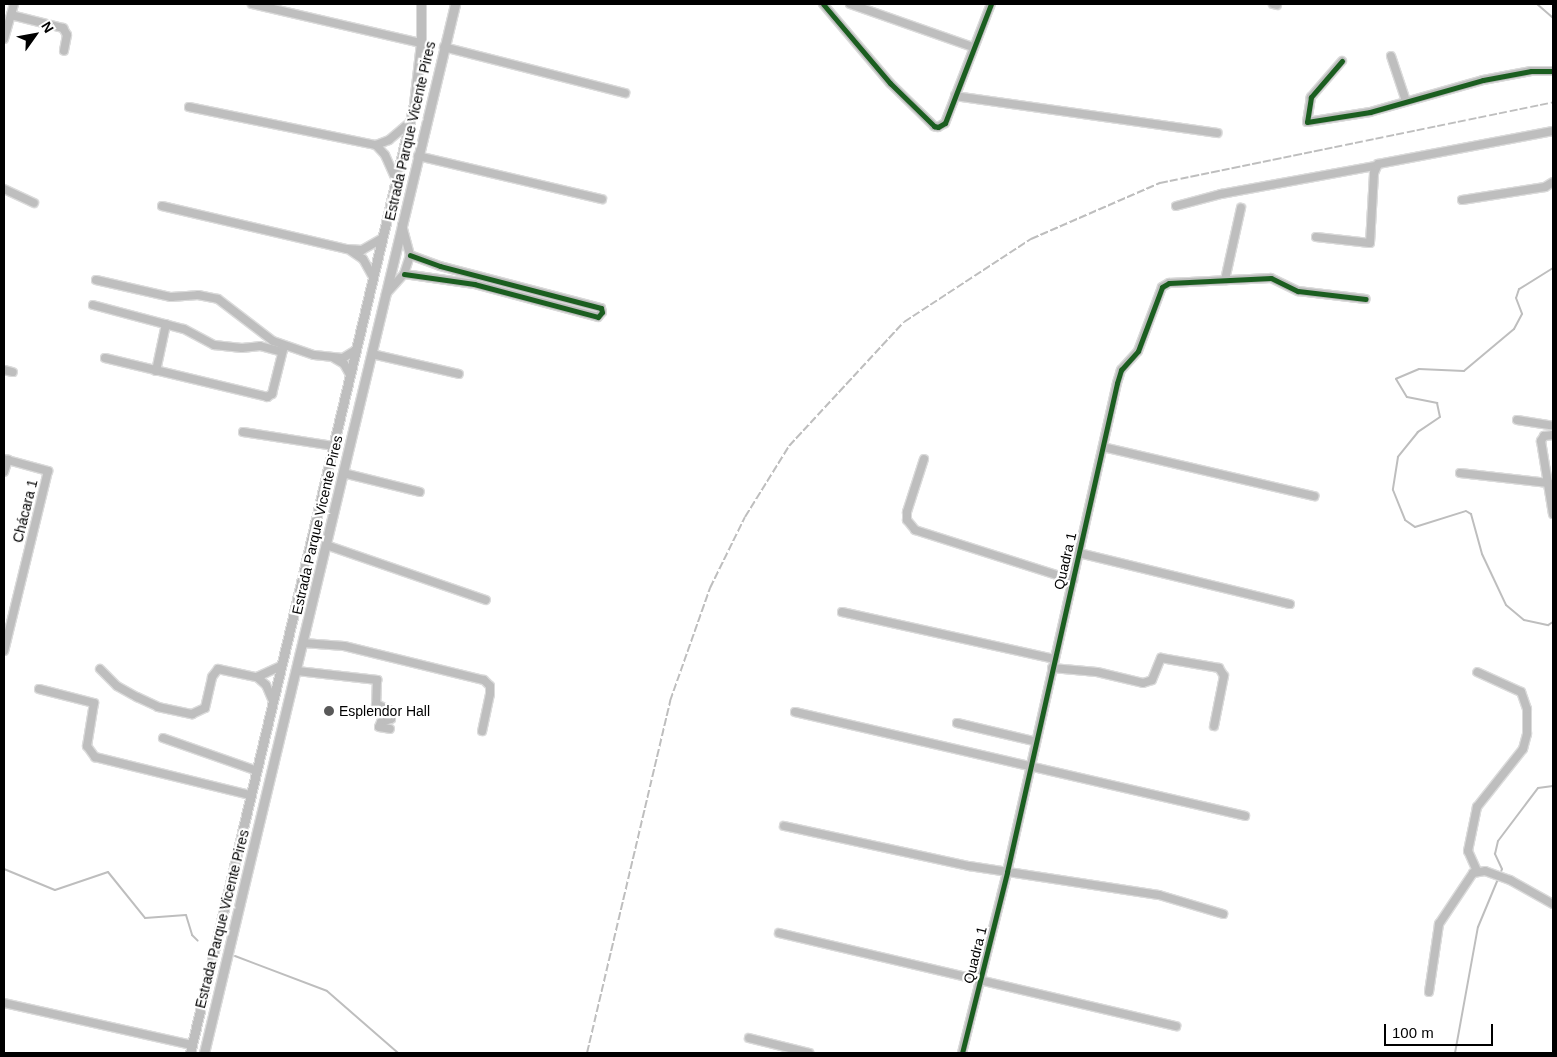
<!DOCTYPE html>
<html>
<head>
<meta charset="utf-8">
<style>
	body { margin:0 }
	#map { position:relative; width:1557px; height:1057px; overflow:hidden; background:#fff; font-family:Helvetica,sans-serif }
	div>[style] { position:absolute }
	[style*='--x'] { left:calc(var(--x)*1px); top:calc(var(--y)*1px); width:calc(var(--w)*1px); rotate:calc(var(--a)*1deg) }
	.stream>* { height:2px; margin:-1px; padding:0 1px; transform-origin:1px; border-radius:1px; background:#bebebe }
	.roads { filter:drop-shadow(1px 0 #dbdbdb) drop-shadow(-1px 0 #dbdbdb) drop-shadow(0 1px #dbdbdb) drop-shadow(0 -1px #dbdbdb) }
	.minor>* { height:8px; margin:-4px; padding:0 4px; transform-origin:4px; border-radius:4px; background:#bebebe }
	.major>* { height:9px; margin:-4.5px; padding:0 4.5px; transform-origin:4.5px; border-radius:4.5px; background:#bebebe }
	.rail>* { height:2px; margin-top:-1px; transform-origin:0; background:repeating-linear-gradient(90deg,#bebebe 0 8px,transparent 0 10.5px) }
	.cycleway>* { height:5px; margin:-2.5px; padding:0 2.5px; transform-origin:2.5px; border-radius:2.5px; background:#1b5e20 }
	.dots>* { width:14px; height:14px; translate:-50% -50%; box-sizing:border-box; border:2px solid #fff; border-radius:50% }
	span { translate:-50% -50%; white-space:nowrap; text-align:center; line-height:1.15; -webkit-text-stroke:4.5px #fff; paint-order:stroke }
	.street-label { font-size:14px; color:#000 }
	.poi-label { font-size:14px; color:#000 }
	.left { translate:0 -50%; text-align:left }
	.frame { position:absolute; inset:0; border:5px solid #000; pointer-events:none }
	.north { position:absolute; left:10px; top:10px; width:50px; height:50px; -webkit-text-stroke:4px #fff; paint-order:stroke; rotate:58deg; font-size:14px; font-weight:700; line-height:20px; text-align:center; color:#000 }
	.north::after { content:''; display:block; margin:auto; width:18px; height:22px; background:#000; clip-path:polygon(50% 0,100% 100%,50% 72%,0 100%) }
	.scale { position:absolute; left:1384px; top:1024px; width:109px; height:22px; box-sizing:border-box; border:2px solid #000; border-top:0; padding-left:6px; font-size:15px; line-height:18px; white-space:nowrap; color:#000; -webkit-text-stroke:4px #fff; paint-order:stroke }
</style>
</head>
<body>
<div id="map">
	<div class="stream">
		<div style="--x:1537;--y:4;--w:21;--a:41"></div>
		<div style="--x:1553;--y:268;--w:40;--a:148"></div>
		<div style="--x:1519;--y:289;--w:9;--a:108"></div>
		<div style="--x:1516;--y:298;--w:17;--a:69"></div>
		<div style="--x:1522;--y:314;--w:17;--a:118"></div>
		<div style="--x:1514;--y:329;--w:65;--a:140"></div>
		<div style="--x:1464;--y:371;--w:45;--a:-177.5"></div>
		<div style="--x:1419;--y:369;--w:25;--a:157"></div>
		<div style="--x:1396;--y:379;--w:21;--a:59"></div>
		<div style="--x:1407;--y:397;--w:31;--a:11"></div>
		<div style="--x:1437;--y:403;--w:14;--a:78"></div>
		<div style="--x:1440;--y:417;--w:27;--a:146"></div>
		<div style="--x:1418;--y:432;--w:32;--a:129"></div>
		<div style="--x:1398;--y:457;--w:33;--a:99"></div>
		<div style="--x:1393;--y:490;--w:32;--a:68"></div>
		<div style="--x:1405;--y:520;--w:12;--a:35"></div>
		<div style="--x:1415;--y:527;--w:53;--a:-17.4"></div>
		<div style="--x:1466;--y:511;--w:6;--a:31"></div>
		<div style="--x:1471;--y:514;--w:41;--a:74.6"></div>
		<div style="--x:1482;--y:554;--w:56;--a:64.8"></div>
		<div style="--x:1506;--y:605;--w:23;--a:40"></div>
		<div style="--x:1524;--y:620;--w:25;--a:12"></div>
		<div style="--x:1548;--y:625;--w:6;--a:-31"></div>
		<div style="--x:4;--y:869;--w:55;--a:22.4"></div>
		<div style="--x:55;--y:890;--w:56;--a:-18.8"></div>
		<div style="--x:108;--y:872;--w:59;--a:51.2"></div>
		<div style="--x:145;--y:918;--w:41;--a:-4.2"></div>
		<div style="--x:186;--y:915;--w:21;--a:73"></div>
		<div style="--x:192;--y:935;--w:8;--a:45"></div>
		<div style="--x:1500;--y:875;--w:6;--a:-72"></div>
		<div style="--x:1502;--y:869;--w:17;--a:-115"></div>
		<div style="--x:1495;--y:854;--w:13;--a:-77"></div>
		<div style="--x:1498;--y:841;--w:66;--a:-53"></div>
		<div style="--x:1538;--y:788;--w:15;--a:-8"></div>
		<div style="--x:235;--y:956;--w:98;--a:20.8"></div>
		<div style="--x:327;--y:991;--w:94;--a:41.1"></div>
		<div style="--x:1455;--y:1053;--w:128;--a:-79.7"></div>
		<div style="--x:1478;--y:927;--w:52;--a:-67.4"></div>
	</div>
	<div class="roads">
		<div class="minor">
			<div style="--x:252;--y:4;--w:173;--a:13"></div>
			<div style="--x:823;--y:4;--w:104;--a:49.7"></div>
			<div style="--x:890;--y:83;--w:62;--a:44.3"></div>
			<div style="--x:934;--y:126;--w:4;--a:14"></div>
			<div style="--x:938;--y:127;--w:8;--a:-30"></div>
			<div style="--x:945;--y:123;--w:128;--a:-68.9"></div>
			<div style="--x:850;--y:4;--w:130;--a:19.3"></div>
			<div style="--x:1273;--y:4;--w:4;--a:14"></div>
			<div style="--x:11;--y:15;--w:54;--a:14"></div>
			<div style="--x:63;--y:28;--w:8;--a:60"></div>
			<div style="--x:67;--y:35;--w:16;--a:101"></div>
			<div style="--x:4;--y:39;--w:36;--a:-74"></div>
			<div style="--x:444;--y:47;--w:187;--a:14.3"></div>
			<div style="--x:1391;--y:56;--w:47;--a:71.6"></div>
			<div style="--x:1342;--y:61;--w:48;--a:130.7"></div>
			<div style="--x:1311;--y:97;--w:25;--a:99"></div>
			<div style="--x:1307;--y:122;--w:64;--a:-9"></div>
			<div style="--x:1370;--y:112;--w:117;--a:-15.8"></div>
			<div style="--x:1483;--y:80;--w:49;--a:-10.6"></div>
			<div style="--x:1531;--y:71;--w:22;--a:0"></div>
			<div style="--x:955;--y:96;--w:265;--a:8"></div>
			<div style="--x:189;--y:107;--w:191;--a:11.5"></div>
			<div style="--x:376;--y:145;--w:14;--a:-21"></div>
			<div style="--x:389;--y:140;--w:25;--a:-40"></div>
			<div style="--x:376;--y:145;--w:13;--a:48"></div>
			<div style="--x:385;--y:155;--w:24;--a:66"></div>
			<div style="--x:418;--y:156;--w:189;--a:13.2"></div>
			<div style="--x:4;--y:189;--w:33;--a:25"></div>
			<div style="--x:1462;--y:200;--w:84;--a:-8.9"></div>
			<div style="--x:1545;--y:187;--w:9;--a:-32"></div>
			<div style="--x:162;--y:206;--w:190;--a:13.1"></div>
			<div style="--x:347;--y:249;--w:15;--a:4"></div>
			<div style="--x:362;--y:250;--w:22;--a:-30"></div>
			<div style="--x:1176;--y:206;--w:47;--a:-14.9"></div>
			<div style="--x:1221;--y:194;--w:157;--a:-10.3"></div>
			<div style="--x:1316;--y:237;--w:54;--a:6.3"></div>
			<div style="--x:1370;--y:243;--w:70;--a:-86.7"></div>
			<div style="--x:1374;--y:173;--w:10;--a:-66"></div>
			<div style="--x:1378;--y:164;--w:178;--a:-10.7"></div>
			<div style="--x:351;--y:251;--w:14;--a:34"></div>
			<div style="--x:363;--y:259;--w:18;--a:61"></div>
			<div style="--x:404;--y:274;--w:71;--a:8.1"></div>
			<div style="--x:474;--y:284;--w:128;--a:14.9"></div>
			<div style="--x:598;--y:317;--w:6;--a:-51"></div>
			<div style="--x:602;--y:312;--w:4;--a:-104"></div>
			<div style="--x:601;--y:308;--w:166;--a:-165.4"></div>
			<div style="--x:440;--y:266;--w:32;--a:-160"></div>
			<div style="--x:96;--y:280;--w:77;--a:12.8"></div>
			<div style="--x:171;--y:297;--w:27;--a:-4"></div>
			<div style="--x:198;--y:295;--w:20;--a:11"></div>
			<div style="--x:218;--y:299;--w:69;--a:37.4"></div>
			<div style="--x:273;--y:341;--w:43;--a:18.9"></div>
			<div style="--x:314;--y:355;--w:29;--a:6"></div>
			<div style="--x:343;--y:358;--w:13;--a:-32"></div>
			<div style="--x:1225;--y:280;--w:74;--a:-77.5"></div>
			<div style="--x:386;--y:294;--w:27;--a:-48"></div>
			<div style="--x:404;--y:274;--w:20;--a:-72"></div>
			<div style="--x:410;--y:255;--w:31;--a:-105"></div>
			<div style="--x:93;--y:305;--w:94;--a:14.8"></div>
			<div style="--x:184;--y:329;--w:34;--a:28"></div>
			<div style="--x:214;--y:345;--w:28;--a:6"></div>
			<div style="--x:242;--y:348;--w:18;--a:-6"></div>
			<div style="--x:260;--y:346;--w:23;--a:15"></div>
			<div style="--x:372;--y:354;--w:89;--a:12.9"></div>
			<div style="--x:105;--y:358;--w:167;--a:13.5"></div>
			<div style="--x:267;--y:397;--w:6;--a:-31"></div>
			<div style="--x:272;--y:394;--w:49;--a:-76"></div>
			<div style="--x:334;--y:358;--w:12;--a:31"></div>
			<div style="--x:344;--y:364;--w:13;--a:61"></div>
			<div style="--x:4;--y:370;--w:9;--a:13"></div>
			<div style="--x:156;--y:371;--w:48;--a:-78"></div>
			<div style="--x:1517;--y:420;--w:36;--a:9"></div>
			<div style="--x:243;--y:432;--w:91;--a:8.8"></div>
			<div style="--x:1553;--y:435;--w:9;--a:174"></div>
			<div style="--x:1544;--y:436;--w:6;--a:121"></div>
			<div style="--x:1541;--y:441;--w:74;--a:80.7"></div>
			<div style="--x:1103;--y:447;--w:217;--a:13.1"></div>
			<div style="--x:4;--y:459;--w:46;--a:15.3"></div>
			<div style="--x:48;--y:471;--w:185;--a:103.7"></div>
			<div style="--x:924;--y:459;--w:56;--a:107.8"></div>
			<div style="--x:907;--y:512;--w:8;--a:90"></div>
			<div style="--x:907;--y:520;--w:13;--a:51"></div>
			<div style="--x:915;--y:530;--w:166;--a:17.6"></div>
			<div style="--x:4;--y:472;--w:13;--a:-72"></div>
			<div style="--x:343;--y:473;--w:79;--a:13.9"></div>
			<div style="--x:1460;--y:473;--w:89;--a:6.5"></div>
			<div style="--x:326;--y:545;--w:169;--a:19"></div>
			<div style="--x:1079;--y:553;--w:217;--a:13.6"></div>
			<div style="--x:842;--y:612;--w:217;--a:12.5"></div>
			<div style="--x:303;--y:643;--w:41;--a:4.2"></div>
			<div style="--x:344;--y:646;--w:144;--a:13.7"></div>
			<div style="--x:484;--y:680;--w:8;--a:45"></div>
			<div style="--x:490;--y:686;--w:8;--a:90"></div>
			<div style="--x:490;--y:694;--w:38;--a:102"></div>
			<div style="--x:1052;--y:668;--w:45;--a:5.1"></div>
			<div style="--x:1097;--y:672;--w:47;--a:13.4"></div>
			<div style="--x:1143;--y:683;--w:9;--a:-18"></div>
			<div style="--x:1152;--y:680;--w:24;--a:-68"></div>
			<div style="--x:1161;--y:658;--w:59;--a:9.8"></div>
			<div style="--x:1219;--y:668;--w:9;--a:58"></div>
			<div style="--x:1224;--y:676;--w:51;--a:101.3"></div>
			<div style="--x:100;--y:669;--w:24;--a:45"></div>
			<div style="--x:117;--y:686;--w:23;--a:29"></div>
			<div style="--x:137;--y:697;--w:23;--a:25"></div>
			<div style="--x:158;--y:707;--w:35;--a:12"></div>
			<div style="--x:192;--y:714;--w:14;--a:-25"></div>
			<div style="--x:205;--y:708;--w:32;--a:-77"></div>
			<div style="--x:212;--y:677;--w:10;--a:-53"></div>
			<div style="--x:218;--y:669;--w:40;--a:12"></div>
			<div style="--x:257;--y:677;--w:26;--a:-25"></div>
			<div style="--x:297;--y:671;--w:81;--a:6.4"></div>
			<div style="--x:377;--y:680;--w:24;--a:92"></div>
			<div style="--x:376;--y:704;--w:14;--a:25"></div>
			<div style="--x:389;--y:710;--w:9;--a:77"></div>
			<div style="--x:391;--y:719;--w:10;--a:163"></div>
			<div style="--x:381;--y:722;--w:5;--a:112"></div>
			<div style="--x:379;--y:727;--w:11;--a:10"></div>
			<div style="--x:257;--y:677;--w:12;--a:42"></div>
			<div style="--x:266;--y:685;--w:15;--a:67"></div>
			<div style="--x:39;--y:689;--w:57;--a:14.3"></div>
			<div style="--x:94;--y:703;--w:44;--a:99.2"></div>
			<div style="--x:87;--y:746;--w:14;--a:54"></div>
			<div style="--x:95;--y:757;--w:160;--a:13.8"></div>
			<div style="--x:795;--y:712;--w:462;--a:13"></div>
			<div style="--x:957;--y:723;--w:79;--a:13.2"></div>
			<div style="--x:163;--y:738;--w:100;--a:19.3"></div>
			<div style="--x:784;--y:826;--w:189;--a:12.2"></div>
			<div style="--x:969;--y:866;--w:192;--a:8.7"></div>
			<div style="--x:1159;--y:895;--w:67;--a:16.5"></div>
			<div style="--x:1477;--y:871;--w:22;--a:-114"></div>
			<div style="--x:1468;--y:851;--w:45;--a:-78.4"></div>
			<div style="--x:1477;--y:807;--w:74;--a:-51.6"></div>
			<div style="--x:1523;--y:749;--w:16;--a:-75"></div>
			<div style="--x:1527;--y:734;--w:25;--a:-90"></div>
			<div style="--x:1527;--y:709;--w:18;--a:-109"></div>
			<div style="--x:1521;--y:692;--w:48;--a:-155.6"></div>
			<div style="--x:779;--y:933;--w:408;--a:13.2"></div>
			<div style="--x:1429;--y:992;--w:69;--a:-81.6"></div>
			<div style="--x:1439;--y:924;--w:61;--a:-56.3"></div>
			<div style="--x:1473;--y:873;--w:12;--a:-9"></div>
			<div style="--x:1485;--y:871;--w:27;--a:20"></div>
			<div style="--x:1510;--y:880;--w:49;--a:29.2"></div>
			<div style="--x:4;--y:1003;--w:193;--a:12.6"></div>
			<div style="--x:749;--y:1038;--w:62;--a:14"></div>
			<div style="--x:962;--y:1053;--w:187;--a:-76"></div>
			<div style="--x:1007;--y:872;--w:501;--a:-77.32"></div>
			<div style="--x:1117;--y:383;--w:14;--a:-73"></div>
			<div style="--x:1121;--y:370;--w:25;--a:-48"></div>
			<div style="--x:1138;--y:351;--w:68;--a:-69.4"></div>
			<div style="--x:1162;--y:287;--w:8;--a:-30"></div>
			<div style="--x:1169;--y:283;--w:102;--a:-2.8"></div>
			<div style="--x:1271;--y:278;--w:30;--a:26"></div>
			<div style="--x:1298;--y:291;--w:68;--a:6.7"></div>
		</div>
		<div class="major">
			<div style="--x:190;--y:1053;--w:975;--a:-76.72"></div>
			<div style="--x:414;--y:104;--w:61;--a:-83.5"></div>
			<div style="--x:421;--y:43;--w:39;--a:-90"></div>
			<div style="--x:204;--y:1053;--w:1079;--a:-76.54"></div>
		</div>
	</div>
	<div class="rail">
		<div style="--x:587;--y:1053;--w:362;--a:-76.7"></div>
		<div style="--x:670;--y:701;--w:120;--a:-70.5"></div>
		<div style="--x:710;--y:588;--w:79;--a:-63.8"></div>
		<div style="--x:745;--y:517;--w:84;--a:-58.2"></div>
		<div style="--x:789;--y:446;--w:169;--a:-47.2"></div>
		<div style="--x:904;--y:322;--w:152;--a:-33.2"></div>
		<div style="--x:1031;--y:239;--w:141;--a:-23.5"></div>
		<div style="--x:1160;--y:183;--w:401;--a:-11.6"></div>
	</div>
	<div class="cycleway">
		<div style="--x:823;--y:4;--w:104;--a:49.7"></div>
		<div style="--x:890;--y:83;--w:62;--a:44.3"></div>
		<div style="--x:934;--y:126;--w:4;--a:14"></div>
		<div style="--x:938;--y:127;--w:8;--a:-30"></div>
		<div style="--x:945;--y:123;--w:128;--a:-68.9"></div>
		<div style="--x:1342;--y:61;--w:48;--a:130.7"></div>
		<div style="--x:1311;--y:97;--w:25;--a:99"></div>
		<div style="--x:1307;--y:122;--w:64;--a:-9"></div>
		<div style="--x:1370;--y:112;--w:117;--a:-15.8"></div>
		<div style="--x:1483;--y:80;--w:49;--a:-10.6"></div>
		<div style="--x:1531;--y:71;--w:22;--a:0"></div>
		<div style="--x:404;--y:274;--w:71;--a:8.1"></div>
		<div style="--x:474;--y:284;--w:128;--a:14.9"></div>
		<div style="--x:598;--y:317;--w:6;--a:-51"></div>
		<div style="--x:602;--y:312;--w:4;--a:-104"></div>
		<div style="--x:601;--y:308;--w:166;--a:-165.4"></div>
		<div style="--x:440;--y:266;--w:32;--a:-160"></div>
		<div style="--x:962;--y:1053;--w:187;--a:-76"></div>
		<div style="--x:1007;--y:872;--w:501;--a:-77.32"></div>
		<div style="--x:1117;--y:383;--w:14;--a:-73"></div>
		<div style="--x:1121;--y:370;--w:25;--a:-48"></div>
		<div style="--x:1138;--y:351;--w:68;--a:-69.4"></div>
		<div style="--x:1162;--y:287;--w:8;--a:-30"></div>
		<div style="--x:1169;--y:283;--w:102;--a:-2.8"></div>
		<div style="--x:1271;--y:278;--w:30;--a:26"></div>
		<div style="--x:1298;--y:291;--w:68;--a:6.7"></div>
	</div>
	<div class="dots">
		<div style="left:329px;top:711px;background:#595959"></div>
	</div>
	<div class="street-label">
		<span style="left:410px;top:131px;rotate:-77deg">Estrada Parque Vicente Pires</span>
		<span style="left:25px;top:511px;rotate:-76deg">Chácara 1</span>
		<span style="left:317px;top:525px;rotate:-77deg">Estrada Parque Vicente Pires</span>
		<span style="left:1065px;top:561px;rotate:-77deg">Quadra 1</span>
		<span style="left:222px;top:919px;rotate:-76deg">Estrada Parque Vicente Pires</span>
		<span style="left:975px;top:955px;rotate:-76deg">Quadra 1</span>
	</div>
	<div class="poi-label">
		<span class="left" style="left:339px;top:711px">Esplendor Hall</span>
	</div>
	<div class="frame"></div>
	<div class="north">N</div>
	<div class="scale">100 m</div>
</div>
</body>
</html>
